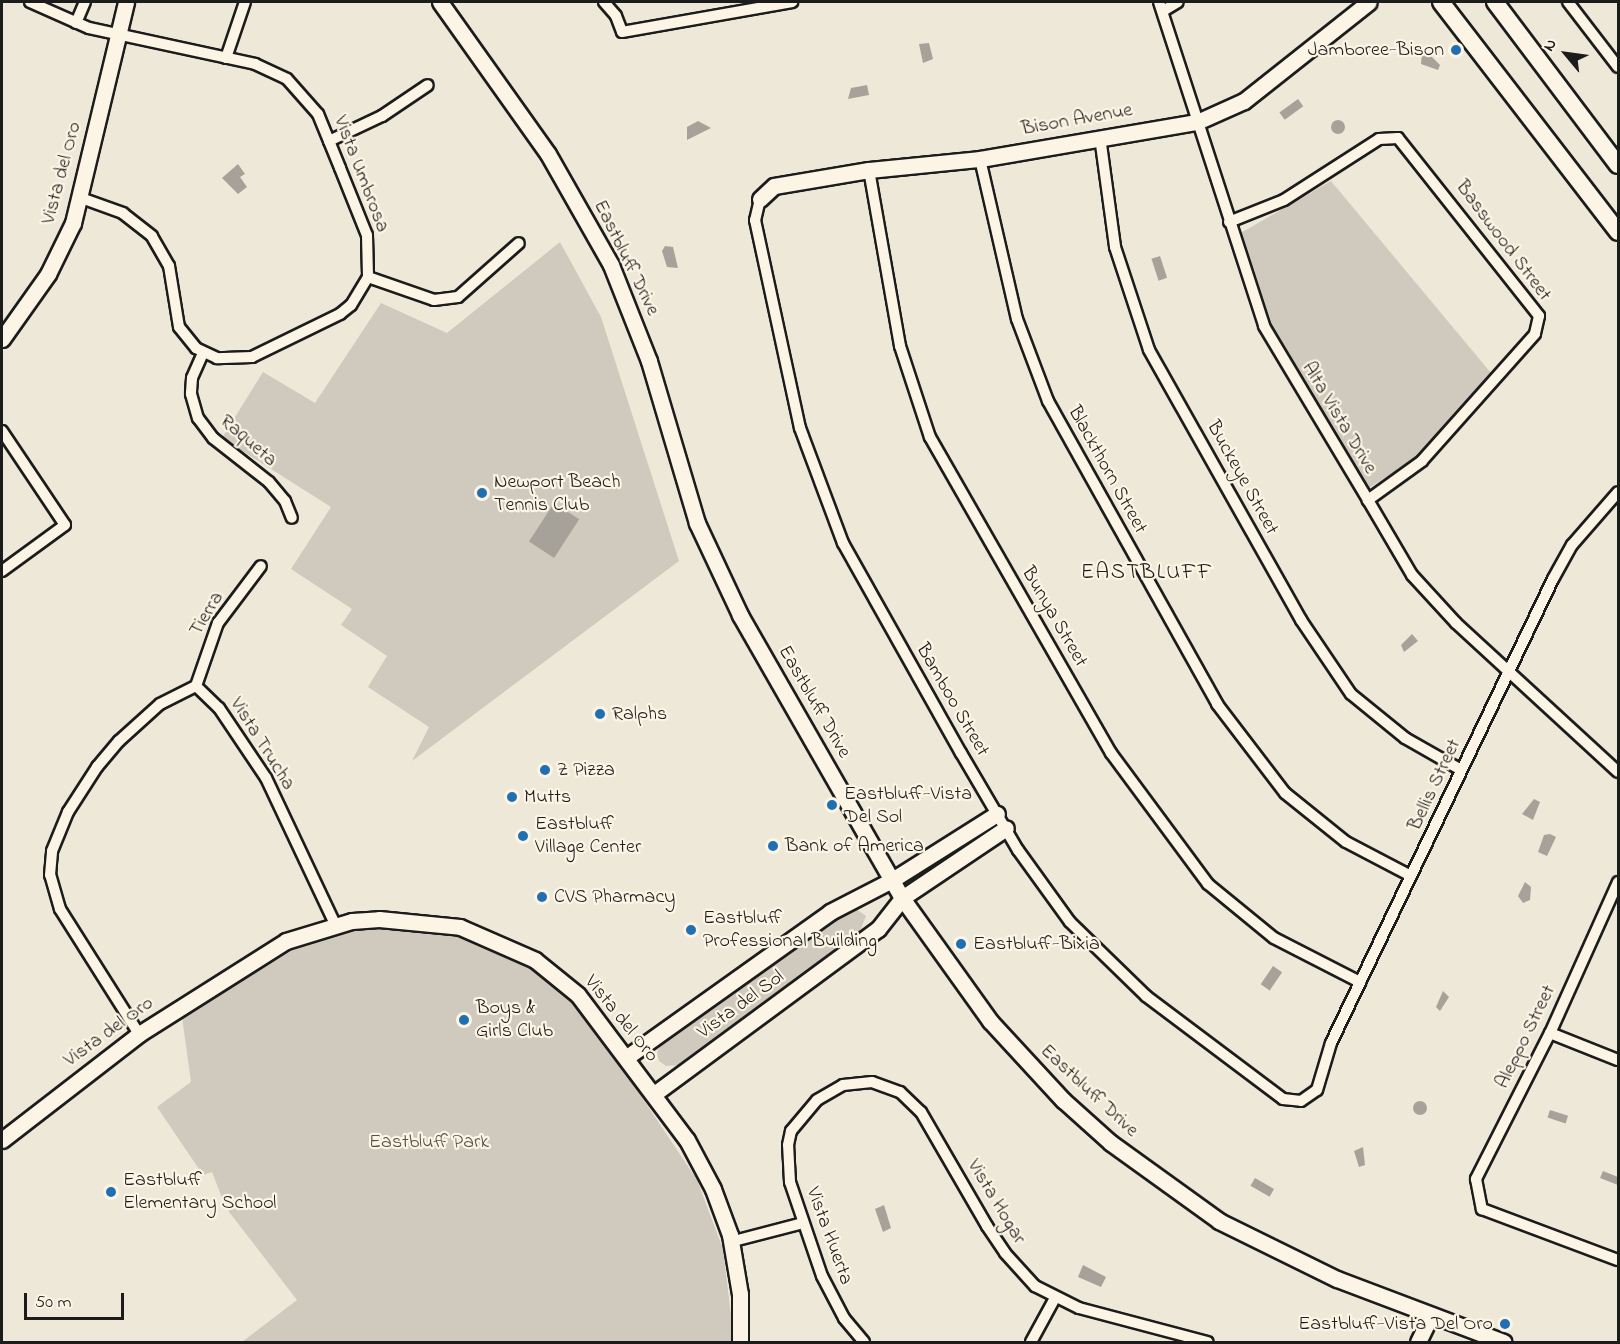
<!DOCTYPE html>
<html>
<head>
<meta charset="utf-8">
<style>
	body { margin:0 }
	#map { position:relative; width:1620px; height:1344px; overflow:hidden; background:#eee8d9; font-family:"Indie Flower",sans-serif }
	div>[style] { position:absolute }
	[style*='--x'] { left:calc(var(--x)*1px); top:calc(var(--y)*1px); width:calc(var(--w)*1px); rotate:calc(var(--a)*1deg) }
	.green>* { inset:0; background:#cfcabd }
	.water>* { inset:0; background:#a7a299; transform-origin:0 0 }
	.round { border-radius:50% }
	.roads { filter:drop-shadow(2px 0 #1c1c1c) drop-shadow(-2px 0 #1c1c1c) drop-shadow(0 2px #1c1c1c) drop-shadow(0 -2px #1c1c1c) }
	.street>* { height:10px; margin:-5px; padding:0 5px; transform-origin:5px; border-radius:5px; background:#fcf5e5 }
	.secondary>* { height:15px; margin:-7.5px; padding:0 7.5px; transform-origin:7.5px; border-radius:7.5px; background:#fcf5e5 }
	.primary>* { height:16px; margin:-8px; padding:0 8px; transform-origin:8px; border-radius:8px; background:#fcf5e5 }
	.dots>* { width:16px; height:16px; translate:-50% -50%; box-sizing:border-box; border:3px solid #fcf5e5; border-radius:50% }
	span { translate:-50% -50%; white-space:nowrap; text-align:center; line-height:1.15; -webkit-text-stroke:4.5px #fcf5e5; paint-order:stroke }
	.poi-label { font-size:20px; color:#1c1c1c }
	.right { translate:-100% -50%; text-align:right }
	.left { translate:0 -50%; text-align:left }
	.street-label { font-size:20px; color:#1c1c1c }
	.park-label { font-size:20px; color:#52504c }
	.quarter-label { font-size:22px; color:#1c1c1c; letter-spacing:1.5px }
	.frame { position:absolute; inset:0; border:3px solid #1c1c1c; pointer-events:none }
	.north { position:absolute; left:1536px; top:24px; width:60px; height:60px; -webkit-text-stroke:4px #fcf5e5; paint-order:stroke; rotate:299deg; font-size:16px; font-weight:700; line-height:24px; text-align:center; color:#1c1c1c }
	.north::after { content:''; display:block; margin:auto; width:21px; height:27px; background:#1c1c1c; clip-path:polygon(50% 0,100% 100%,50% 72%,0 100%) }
	.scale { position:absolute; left:24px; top:1293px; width:100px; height:27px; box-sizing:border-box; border:3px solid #1c1c1c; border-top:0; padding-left:8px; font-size:18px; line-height:21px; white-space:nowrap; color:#1c1c1c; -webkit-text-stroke:4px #fcf5e5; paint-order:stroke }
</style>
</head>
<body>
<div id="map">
	<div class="green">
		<div style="clip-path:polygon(1331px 181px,1491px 373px,1417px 457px,1369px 488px,1271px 327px,1239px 234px)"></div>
		<div style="clip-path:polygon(560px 242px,601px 317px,679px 561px,412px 761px,429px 727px,368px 687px,387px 656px,341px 625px,352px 609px,291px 569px,331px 507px,222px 438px,263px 372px,315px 403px,381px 303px,447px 333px)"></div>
		<div style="clip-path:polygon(852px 906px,866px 916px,860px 931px,678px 1065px,666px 1066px,659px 1061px,657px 1053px,661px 1042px)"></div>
		<div style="clip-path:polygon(395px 926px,447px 933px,503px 952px,553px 981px,595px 1027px,697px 1180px,723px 1249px,733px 1331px,731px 1342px,242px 1342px,297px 1300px,226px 1208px,212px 1172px,203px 1175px,157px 1107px,191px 1082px,182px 1017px,300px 946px,350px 930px)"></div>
	</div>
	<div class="water">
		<div style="clip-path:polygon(929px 43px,933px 59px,923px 63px,919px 44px)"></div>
		<div style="clip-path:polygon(1422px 54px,1430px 55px,1440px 65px,1438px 70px,1421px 64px)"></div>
		<div style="clip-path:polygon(867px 85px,869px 95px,848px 99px,851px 88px)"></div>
		<div style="left:1298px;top:99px;width:9px;height:23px;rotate:54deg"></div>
		<div class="round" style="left:1331px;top:120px;width:14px;height:14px"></div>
		<div style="clip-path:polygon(698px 121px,711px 128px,687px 140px,687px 127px)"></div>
		<div style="clip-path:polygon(238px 164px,245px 174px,240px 177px,247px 187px,238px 194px,222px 178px)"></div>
		<div style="clip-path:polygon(665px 246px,673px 247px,678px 268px,667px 267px,662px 251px)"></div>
		<div style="left:1160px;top:256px;width:23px;height:9px;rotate:72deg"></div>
		<div style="left:554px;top:503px;width:30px;height:46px;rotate:33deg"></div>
		<div style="clip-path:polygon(1412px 634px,1418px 641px,1404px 652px,1401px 645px)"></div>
		<div style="clip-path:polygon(1534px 799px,1540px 802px,1533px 820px,1522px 814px)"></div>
		<div style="clip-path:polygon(1550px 834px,1556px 837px,1547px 856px,1538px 852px,1544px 835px)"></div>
		<div style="clip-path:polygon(1525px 882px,1531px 887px,1530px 900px,1523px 903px,1518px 896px)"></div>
		<div style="left:1273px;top:966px;width:11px;height:22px;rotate:34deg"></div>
		<div style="clip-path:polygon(1443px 991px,1449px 997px,1440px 1011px,1436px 1007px)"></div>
		<div class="round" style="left:1413px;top:1101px;width:14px;height:14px"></div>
		<div style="left:1550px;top:1110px;width:19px;height:8px;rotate:18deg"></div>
		<div style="clip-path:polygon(1363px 1147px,1365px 1165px,1359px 1167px,1354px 1151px)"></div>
		<div style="clip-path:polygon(1603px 1171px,1618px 1177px,1618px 1185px,1600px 1178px)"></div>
		<div style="left:1255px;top:1178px;width:22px;height:9px;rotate:30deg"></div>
		<div style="clip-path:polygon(884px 1205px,891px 1228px,883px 1232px,875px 1209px)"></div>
		<div style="clip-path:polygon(1083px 1265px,1106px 1277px,1101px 1287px,1078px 1277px)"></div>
	</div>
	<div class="roads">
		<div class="street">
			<div style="--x:30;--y:2;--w:64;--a:23.8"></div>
			<div style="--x:89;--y:28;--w:170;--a:12.2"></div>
			<div style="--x:255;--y:64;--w:35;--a:25"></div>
			<div style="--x:287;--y:79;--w:47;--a:48.5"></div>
			<div style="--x:318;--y:114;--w:58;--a:67.8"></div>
			<div style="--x:340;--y:168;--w:72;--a:68.1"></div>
			<div style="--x:367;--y:235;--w:42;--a:88.6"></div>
			<div style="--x:368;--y:277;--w:33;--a:121"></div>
			<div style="--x:351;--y:305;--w:14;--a:141"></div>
			<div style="--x:340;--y:314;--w:98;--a:154"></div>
			<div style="--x:252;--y:357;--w:35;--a:178"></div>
			<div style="--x:217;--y:358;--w:23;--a:-155"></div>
			<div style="--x:196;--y:348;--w:27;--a:-129"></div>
			<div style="--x:179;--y:327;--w:62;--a:-99.3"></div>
			<div style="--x:169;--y:266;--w:34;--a:-120"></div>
			<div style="--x:152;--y:236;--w:37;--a:-142"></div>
			<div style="--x:123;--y:213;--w:45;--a:-160.3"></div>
			<div style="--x:604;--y:2;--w:18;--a:49"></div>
			<div style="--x:616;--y:16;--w:17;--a:69"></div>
			<div style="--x:622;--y:32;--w:173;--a:-10"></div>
			<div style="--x:1159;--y:2;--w:341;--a:72"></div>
			<div style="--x:1264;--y:326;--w:203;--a:59.1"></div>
			<div style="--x:1368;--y:500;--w:87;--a:59.6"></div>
			<div style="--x:1412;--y:575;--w:65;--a:47.5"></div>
			<div style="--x:1456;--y:623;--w:220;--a:42.6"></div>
			<div style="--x:1568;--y:2;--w:82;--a:52.4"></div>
			<div style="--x:1163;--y:11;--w:17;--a:-31"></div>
			<div style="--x:76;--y:23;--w:23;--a:-67"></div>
			<div style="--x:226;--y:58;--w:59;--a:-71.3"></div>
			<div style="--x:1100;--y:137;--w:111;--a:82.2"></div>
			<div style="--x:1115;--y:247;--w:108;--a:71.7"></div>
			<div style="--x:1149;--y:350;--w:310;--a:60.6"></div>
			<div style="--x:1301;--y:620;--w:89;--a:56"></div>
			<div style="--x:1351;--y:694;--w:70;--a:39.2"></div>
			<div style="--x:1405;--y:738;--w:64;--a:29.7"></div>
			<div style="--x:329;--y:141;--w:59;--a:-25.3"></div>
			<div style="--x:382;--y:116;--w:55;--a:-34"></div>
			<div style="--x:980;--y:159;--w:164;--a:77"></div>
			<div style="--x:1017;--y:319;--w:88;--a:69.3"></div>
			<div style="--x:1048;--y:401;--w:347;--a:60.8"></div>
			<div style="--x:1217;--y:704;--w:112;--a:52.6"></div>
			<div style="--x:1285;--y:793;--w:78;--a:38.8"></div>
			<div style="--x:1346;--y:842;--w:73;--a:27.6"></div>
			<div style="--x:869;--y:170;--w:179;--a:80"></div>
			<div style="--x:900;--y:346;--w:96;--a:71.8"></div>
			<div style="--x:930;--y:437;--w:364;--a:60.2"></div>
			<div style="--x:1111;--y:753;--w:163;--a:53.5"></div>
			<div style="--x:1208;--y:884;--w:85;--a:39.3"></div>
			<div style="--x:1274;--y:938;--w:97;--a:27.1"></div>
			<div style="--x:760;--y:199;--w:22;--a:103"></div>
			<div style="--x:755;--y:220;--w:213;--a:77.8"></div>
			<div style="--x:800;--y:428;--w:123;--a:69.5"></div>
			<div style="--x:843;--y:543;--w:241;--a:60.7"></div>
			<div style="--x:961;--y:753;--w:113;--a:59.6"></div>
			<div style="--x:1018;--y:850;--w:89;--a:54.2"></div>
			<div style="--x:1070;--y:922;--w:106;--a:44.2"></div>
			<div style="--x:1146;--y:996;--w:171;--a:36.9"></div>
			<div style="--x:1283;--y:1099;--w:18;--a:6"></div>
			<div style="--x:1301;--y:1101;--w:19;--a:-35"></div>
			<div style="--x:1317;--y:1090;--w:49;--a:-73.4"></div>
			<div style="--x:1331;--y:1043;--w:514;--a:-64.43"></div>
			<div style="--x:1553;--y:579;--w:39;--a:-61"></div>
			<div style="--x:1572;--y:545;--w:70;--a:-49"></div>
			<div style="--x:1229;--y:222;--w:59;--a:-21.8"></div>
			<div style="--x:1284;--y:200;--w:113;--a:-32.7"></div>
			<div style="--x:1379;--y:139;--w:19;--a:-3"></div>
			<div style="--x:1398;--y:138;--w:227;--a:51.6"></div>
			<div style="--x:1539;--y:316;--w:18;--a:103"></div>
			<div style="--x:1535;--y:334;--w:170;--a:131.7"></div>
			<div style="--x:1422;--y:461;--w:67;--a:144.2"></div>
			<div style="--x:368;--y:277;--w:70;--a:19.2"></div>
			<div style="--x:434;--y:300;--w:24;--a:-7"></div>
			<div style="--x:458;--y:297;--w:81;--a:-41.5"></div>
			<div style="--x:203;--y:353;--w:27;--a:114"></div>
			<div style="--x:192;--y:378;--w:16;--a:94"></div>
			<div style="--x:191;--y:394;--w:25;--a:74"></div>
			<div style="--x:198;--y:418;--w:25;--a:53"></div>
			<div style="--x:213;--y:438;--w:71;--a:38.2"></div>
			<div style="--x:269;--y:482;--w:25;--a:50"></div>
			<div style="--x:285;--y:501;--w:18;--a:68"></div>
			<div style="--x:2;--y:431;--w:113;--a:56.2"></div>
			<div style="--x:65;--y:525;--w:78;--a:143.9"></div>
			<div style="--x:196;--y:686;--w:67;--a:-70.8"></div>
			<div style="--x:218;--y:623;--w:71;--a:-53"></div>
			<div style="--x:1618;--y:882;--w:166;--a:114.2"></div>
			<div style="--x:1550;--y:1033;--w:164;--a:116.9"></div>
			<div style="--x:1476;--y:1179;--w:31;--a:79"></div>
			<div style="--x:1482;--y:1209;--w:145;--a:20.6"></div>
			<div style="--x:1550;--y:1033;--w:73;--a:21.7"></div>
			<div style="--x:139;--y:1034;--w:148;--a:-122.3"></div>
			<div style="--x:60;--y:909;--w:35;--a:-106"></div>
			<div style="--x:50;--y:875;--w:24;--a:-85"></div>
			<div style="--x:52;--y:851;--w:42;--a:-67.7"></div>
			<div style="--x:68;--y:812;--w:54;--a:-57.2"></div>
			<div style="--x:97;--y:767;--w:34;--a:-50"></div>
			<div style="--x:119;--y:741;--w:55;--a:-42.1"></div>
			<div style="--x:160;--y:704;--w:40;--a:-26.6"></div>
			<div style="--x:196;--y:686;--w:32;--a:44"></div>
			<div style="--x:219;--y:708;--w:84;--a:56.1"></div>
			<div style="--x:266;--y:778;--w:164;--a:64.7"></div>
			<div style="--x:730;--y:1242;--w:75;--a:-14.6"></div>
			<div style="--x:864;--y:1342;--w:31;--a:-130"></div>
			<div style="--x:844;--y:1318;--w:47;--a:-117.6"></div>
			<div style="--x:822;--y:1276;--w:99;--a:-108.8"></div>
			<div style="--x:790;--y:1182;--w:37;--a:-93"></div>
			<div style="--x:788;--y:1145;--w:14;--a:-78"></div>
			<div style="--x:791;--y:1131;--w:40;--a:-50"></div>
			<div style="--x:817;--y:1100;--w:30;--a:-30"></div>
			<div style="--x:843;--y:1085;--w:29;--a:-6"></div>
			<div style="--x:872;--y:1082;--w:30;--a:20"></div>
			<div style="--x:900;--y:1092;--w:29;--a:44"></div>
			<div style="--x:921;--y:1112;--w:132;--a:59.9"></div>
			<div style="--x:987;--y:1226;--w:32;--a:56"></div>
			<div style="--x:1005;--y:1253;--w:45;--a:47.7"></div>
			<div style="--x:1035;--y:1286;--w:49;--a:26.6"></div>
			<div style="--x:1079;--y:1308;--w:133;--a:14.8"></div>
			<div style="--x:1031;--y:1342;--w:50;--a:-61.4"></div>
		</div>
		<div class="secondary">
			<div style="--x:440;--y:2;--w:186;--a:54.6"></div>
			<div style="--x:548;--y:154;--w:128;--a:60.4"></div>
			<div style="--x:611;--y:265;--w:103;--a:68.4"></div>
			<div style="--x:649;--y:361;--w:169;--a:73.5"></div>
			<div style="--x:697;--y:523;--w:102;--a:64.9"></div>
			<div style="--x:740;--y:615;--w:326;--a:60.2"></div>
			<div style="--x:902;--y:898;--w:151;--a:54.4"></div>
			<div style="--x:990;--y:1021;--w:108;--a:47.3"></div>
			<div style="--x:1063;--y:1100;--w:64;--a:41.9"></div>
			<div style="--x:1111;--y:1143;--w:133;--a:35.8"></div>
			<div style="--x:1219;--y:1221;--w:131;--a:26.2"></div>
			<div style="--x:1337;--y:1279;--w:178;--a:20.7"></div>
			<div style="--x:760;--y:199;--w:19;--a:-43"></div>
			<div style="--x:774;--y:186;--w:96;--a:-9.6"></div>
			<div style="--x:869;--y:170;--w:112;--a:-5.7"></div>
			<div style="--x:980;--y:159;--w:220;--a:-9.7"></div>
			<div style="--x:1197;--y:122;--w:51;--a:-24.1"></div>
			<div style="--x:1244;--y:101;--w:159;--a:-38.4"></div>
			<div style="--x:2;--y:339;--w:80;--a:-54.7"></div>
			<div style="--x:48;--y:274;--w:57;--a:-63.9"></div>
			<div style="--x:73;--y:223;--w:227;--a:-76.5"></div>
			<div style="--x:627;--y:1057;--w:249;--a:-35.5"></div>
			<div style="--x:830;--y:912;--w:70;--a:-27.3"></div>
			<div style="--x:892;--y:880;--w:124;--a:-32.2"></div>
			<div style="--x:654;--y:1094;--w:278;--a:-36.4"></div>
			<div style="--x:878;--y:929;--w:39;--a:-52"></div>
			<div style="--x:902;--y:898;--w:125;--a:-33.9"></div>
			<div style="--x:2;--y:1140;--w:173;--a:-37.7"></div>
			<div style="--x:139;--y:1034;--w:174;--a:-32.3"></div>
			<div style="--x:286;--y:941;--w:69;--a:-16.9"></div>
			<div style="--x:352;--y:921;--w:27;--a:-4"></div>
			<div style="--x:379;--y:919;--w:81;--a:5.6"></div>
			<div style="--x:460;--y:927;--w:82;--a:23.7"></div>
			<div style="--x:535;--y:960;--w:55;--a:39.1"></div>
			<div style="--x:578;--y:995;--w:181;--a:53.1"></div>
			<div style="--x:687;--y:1140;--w:55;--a:62"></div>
			<div style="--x:713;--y:1189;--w:49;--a:69.7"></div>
			<div style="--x:730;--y:1235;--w:60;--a:80.4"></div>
			<div style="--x:740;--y:1294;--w:48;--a:90"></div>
			<div style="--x:1418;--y:1342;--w:30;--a:-64"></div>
		</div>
		<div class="primary">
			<div style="--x:1441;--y:2;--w:290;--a:52.4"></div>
			<div style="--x:1495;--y:2;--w:204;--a:53"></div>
		</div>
	</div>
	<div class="dots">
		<div style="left:1456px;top:50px;background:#1f6fb2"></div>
		<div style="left:482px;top:493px;background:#1f6fb2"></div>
		<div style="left:600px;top:714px;background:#1f6fb2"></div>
		<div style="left:545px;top:770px;background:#1f6fb2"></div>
		<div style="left:512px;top:797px;background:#1f6fb2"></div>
		<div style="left:832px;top:805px;background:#1f6fb2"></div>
		<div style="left:523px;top:836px;background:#1f6fb2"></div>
		<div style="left:773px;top:846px;background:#1f6fb2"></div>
		<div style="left:542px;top:897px;background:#1f6fb2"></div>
		<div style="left:691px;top:930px;background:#1f6fb2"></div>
		<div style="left:961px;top:944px;background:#1f6fb2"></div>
		<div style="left:464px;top:1020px;background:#1f6fb2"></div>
		<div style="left:111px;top:1192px;background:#1f6fb2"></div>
		<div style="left:1505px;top:1324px;background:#1f6fb2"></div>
	</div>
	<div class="poi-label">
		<span class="right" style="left:1444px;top:50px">Jamboree-Bison</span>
		<span class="left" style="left:494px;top:494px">Newport Beach<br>Tennis Club</span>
		<span class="left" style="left:612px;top:714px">Ralphs</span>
		<span class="left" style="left:557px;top:770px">Z Pizza</span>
		<span class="left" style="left:844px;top:806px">Eastbluff-Vista<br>Del Sol</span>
		<span class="left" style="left:524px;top:797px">Mutts</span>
		<span class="left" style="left:535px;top:836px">Eastbluff<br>Village Center</span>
		<span class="left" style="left:785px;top:846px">Bank of America</span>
		<span class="left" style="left:554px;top:897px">CVS Pharmacy</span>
		<span class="left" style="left:703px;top:930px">Eastbluff<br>Professional Building</span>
		<span class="left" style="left:973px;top:944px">Eastbluff-Bixia</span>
		<span class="left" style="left:476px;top:1020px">Boys &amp;<br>Girls Club</span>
		<span class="left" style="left:123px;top:1192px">Eastbluff<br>Elementary School</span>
		<span class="right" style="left:1493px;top:1324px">Eastbluff-Vista Del Oro</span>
	</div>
	<div class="street-label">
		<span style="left:1077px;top:120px;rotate:-10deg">Bison Avenue</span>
		<span style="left:62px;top:173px;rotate:-75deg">Vista del Oro</span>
		<span style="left:361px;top:174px;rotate:69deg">Vista Umbrosa</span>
		<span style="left:1503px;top:241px;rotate:53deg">Basswood Street</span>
		<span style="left:626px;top:258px;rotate:64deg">Eastbluff Drive</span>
		<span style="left:1339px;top:418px;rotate:59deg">Alta Vista Drive</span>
		<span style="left:248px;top:441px;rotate:41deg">Raqueta</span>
		<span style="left:1107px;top:470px;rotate:61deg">Blackthorn Street</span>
		<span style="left:1242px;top:478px;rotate:61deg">Buckeye Street</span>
		<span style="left:207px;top:614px;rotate:-59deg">Tierra</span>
		<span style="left:1054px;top:617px;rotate:60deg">Bunya Street</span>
		<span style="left:952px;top:700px;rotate:60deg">Bamboo Street</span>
		<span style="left:814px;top:702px;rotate:60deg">Eastbluff Drive</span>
		<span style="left:262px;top:744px;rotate:58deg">Vista Trucha</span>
		<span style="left:1435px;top:785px;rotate:-65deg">Bellis Street</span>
		<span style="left:741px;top:1005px;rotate:-36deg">Vista del Sol</span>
		<span style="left:621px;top:1019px;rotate:51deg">Vista del Oro</span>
		<span style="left:109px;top:1032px;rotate:-36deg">Vista del Oro</span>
		<span style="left:1526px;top:1037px;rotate:-64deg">Aleppo Street</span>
		<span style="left:1089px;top:1091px;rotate:43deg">Eastbluff Drive</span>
		<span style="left:996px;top:1202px;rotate:59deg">Vista Hogar</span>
		<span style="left:829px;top:1236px;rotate:70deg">Vista Huerta</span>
	</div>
	<div class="park-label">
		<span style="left:429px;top:1142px">Eastbluff Park</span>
	</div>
	<div class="quarter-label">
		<span style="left:1147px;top:574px">EASTBLUFF</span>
	</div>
	<div class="frame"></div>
	<div class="north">N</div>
	<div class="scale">50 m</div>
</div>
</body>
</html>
